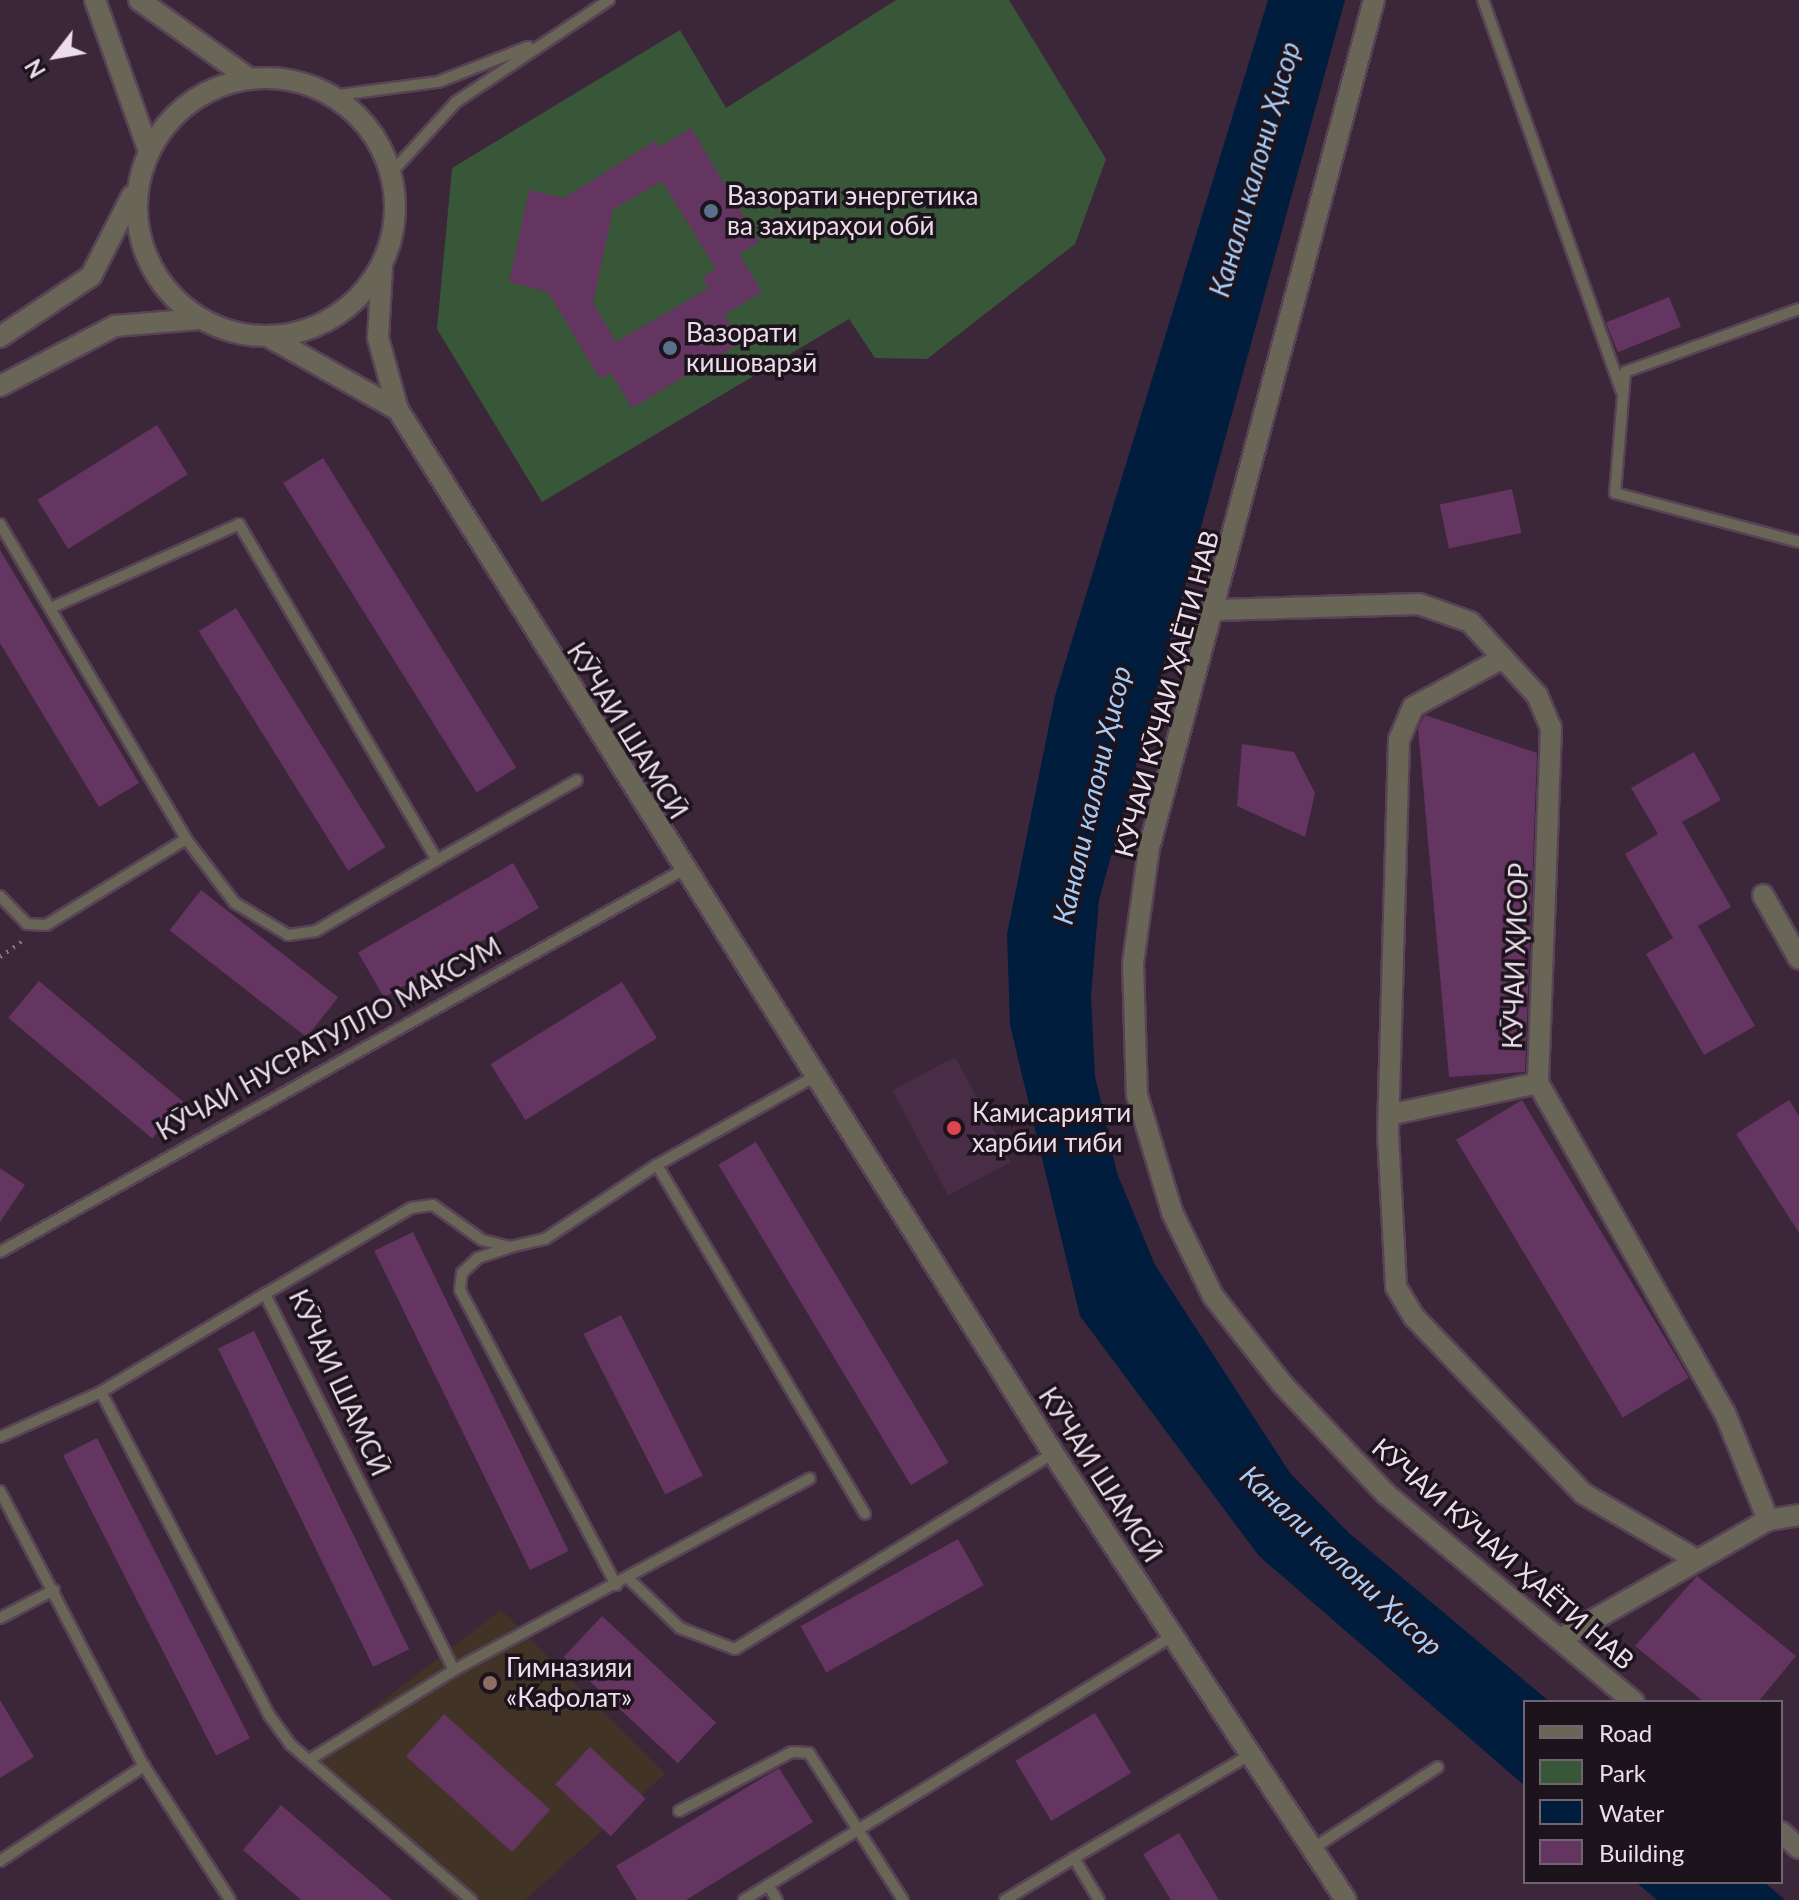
<!DOCTYPE html>
<html>
<head>
<meta charset="utf-8">
<style>
	body { margin:0 }
	#map { position:relative; width:1799px; height:1900px; overflow:hidden; background:#3c263a; font-family:Lato,sans-serif }
	div>[style] { position:absolute }
	[style*='--x'] { left:calc(var(--x)*1px); top:calc(var(--y)*1px); width:calc(var(--w)*1px); rotate:calc(var(--a)*1deg) }
	.built>* { inset:0; background:#492d47; transform-origin:0 0 }
	.education>* { inset:0; background:#423327 }
	.green>* { inset:0; background:#385738 }
	.water>* { inset:0; background:#001d3e }
	.building>* { inset:0; background:#643560; transform-origin:0 0 }
	.path>* { height:4px; margin-top:-2px; transform-origin:0; background:repeating-linear-gradient(90deg,#877485 0 2px,transparent 0 8px) }
	.roads { filter:drop-shadow(2px 0 #584356) drop-shadow(-2px 0 #584356) drop-shadow(0 2px #584356) drop-shadow(0 -2px #584356) }
	.service>* { height:10px; margin:-5px; padding:0 5px; transform-origin:5px; border-radius:5px; background:#696557 }
	.minor>* { height:20px; margin:-10px; padding:0 10px; transform-origin:10px; border-radius:10px; background:#696557 }
	.minor>.ring { margin:-10px; padding:0; box-sizing:content-box; background:none; border:20px solid #696557; border-radius:50% }
	.dots>* { width:22px; height:22px; translate:-50% -50%; box-sizing:border-box; border:4px solid #1d131c; border-radius:50% }
	span { translate:-50% -50%; white-space:nowrap; text-align:center; line-height:1.15; -webkit-text-stroke:7px #1d131c; paint-order:stroke }
	.poi-label { font-size:26px; color:#ecddea }
	.left { translate:0 -50%; text-align:left }
	.street-label { font-size:26px; color:#ecddea }
	.water-label { font-size:28px; color:#a5ccf7; font-style:italic }
	.legend { position:absolute; left:1523px; top:1700px; width:260px; height:184px; box-sizing:border-box; background:#1d131c; border:2px solid #70646e; margin:0; padding:10px 14px; list-style:none; font-size:24px; color:#ecddea }
	.legend li { display:flex; align-items:center; gap:16px; height:40px }
	.legend b { width:40px; border:2px solid #70646e }
	.north { position:absolute; left:16px; top:16px; width:80px; height:80px; -webkit-text-stroke:6px #1d131c; paint-order:stroke; rotate:239deg; font-size:22px; font-weight:700; line-height:32px; text-align:center; color:#ecddea }
	.north::after { content:''; display:block; margin:auto; width:28px; height:36px; background:#ecddea; clip-path:polygon(50% 0,100% 100%,50% 72%,0 100%) }
</style>
</head>
<body>
<div id="map">
	<div class="built">
		<div style="left:955px;top:1057px;width:119px;height:71px;rotate:62deg"></div>
	</div>
	<div class="education">
		<div style="clip-path:polygon(501px 1610px,665px 1774px,525px 1900px,454px 1900px,311px 1756px)"></div>
	</div>
	<div class="green">
		<div style="clip-path:polygon(896px 0,1009px 0,1106px 159px,1075px 244px,927px 359px,875px 358px,849px 319px,542px 502px,437px 329px,452px 168px,680px 30px,726px 108px)"></div>
	</div>
	<div class="water">
		<div style="clip-path:polygon(1268px 0,1345px 0,1099px 900px,1091px 996px,1095px 1076px,1117px 1173px,1155px 1265px,1290px 1473px,1349px 1533px,1550px 1702px,1525px 1702px,1525px 1786px,1259px 1556px,1080px 1316px,1010px 1025px,1007px 934px,1055px 696px)"></div>
		<div style="clip-path:polygon(1636px 1882px,1764px 1882px,1785px 1900px,1657px 1900px)"></div>
	</div>
	<div class="building">
		<div style="clip-path:polygon(evenodd,691px 128px,759px 242px,739px 254px,762px 292px,724px 315px,740px 343px,632px 408px,611px 373px,600px 379px,548px 292px,509px 282px,529px 190px,564px 198px,655px 141px,660px 147px,691px 128px,662px 181px,716px 269px,702px 277px,709px 288px,616px 342px,593px 303px,613px 209px,662px 181px)"></div>
		<div style="left:1669px;top:297px;width:32px;height:68px;rotate:68deg"></div>
		<div style="left:157px;top:425px;width:58px;height:141px;rotate:58deg"></div>
		<div style="left:323px;top:458px;width:365px;height:47px;rotate:58deg"></div>
		<div style="left:1512px;top:489px;width:45px;height:74px;rotate:78deg"></div>
		<div style="clip-path:polygon(0 550px,139px 783px,99px 807px,0 643px)"></div>
		<div style="left:236px;top:608px;width:282px;height:44px;rotate:58deg"></div>
		<div style="clip-path:polygon(1425px 715px,1537px 753px,1525px 1072px,1449px 1077px,1418px 728px)"></div>
		<div style="clip-path:polygon(1242px 744px,1294px 752px,1315px 793px,1305px 837px,1237px 806px)"></div>
		<div style="clip-path:polygon(1694px 752px,1721px 800px,1682px 822px,1731px 907px,1698px 926px,1755px 1026px,1704px 1055px,1646px 954px,1673px 938px,1625px 854px,1658px 834px,1631px 788px)"></div>
		<div style="left:513px;top:863px;width:52px;height:179px;rotate:60deg"></div>
		<div style="left:201px;top:890px;width:174px;height:51px;rotate:38deg"></div>
		<div style="left:39px;top:981px;width:188px;height:48px;rotate:40deg"></div>
		<div style="left:622px;top:982px;width:66px;height:155px;rotate:58deg"></div>
		<div style="left:1522px;top:1100px;width:324px;height:77px;rotate:59deg"></div>
		<div style="clip-path:polygon(1789px 1100px,1799px 1116px,1799px 1233px,1736px 1134px)"></div>
		<div style="left:756px;top:1142px;width:374px;height:44px;rotate:59deg"></div>
		<div style="clip-path:polygon(0 1168px,25px 1185px,0 1222px)"></div>
		<div style="left:413px;top:1232px;width:355px;height:43px;rotate:64deg"></div>
		<div style="left:621px;top:1315px;width:180px;height:42px;rotate:63deg"></div>
		<div style="left:254px;top:1331px;width:354px;height:40px;rotate:64deg"></div>
		<div style="left:97px;top:1438px;width:337px;height:38px;rotate:63deg"></div>
		<div style="left:958px;top:1539px;width:53px;height:180px;rotate:61deg"></div>
		<div style="clip-path:polygon(1697px 1576px,1796px 1656px,1758px 1702px,1704px 1702px,1635px 1646px)"></div>
		<div style="left:602px;top:1616px;width:156px;height:56px;rotate:43deg"></div>
		<div style="clip-path:polygon(0 1700px,34px 1757px,0 1778px)"></div>
		<div style="left:1095px;top:1713px;width:70px;height:93px;rotate:59deg"></div>
		<div style="left:444px;top:1714px;width:143px;height:57px;rotate:42deg"></div>
		<div style="left:590px;top:1747px;width:76px;height:51px;rotate:43deg"></div>
		<div style="clip-path:polygon(779px 1768px,813px 1822px,686px 1900px,637px 1900px,616px 1866px)"></div>
		<div style="clip-path:polygon(281px 1805px,392px 1900px,301px 1900px,243px 1850px)"></div>
		<div style="clip-path:polygon(1179px 1833px,1219px 1900px,1171px 1900px,1143px 1854px)"></div>
	</div>
	<div class="path">
		<div style="--x:0;--y:957;--w:29;--a:-35"></div>
	</div>
	<div class="roads">
		<div class="service">
			<div style="--x:1483;--y:0;--w:414;--a:70.5"></div>
			<div style="--x:331;--y:96;--w:108;--a:-7.5"></div>
			<div style="--x:438;--y:82;--w:97;--a:-21.3"></div>
			<div style="--x:391;--y:173;--w:96;--a:-47.5"></div>
			<div style="--x:456;--y:102;--w:184;--a:-33.7"></div>
			<div style="--x:1799;--y:309;--w:185;--a:160.1"></div>
			<div style="--x:1625;--y:372;--w:121;--a:94.7"></div>
			<div style="--x:1615;--y:493;--w:190;--a:14.9"></div>
			<div style="--x:0;--y:524;--w:366;--a:59.4"></div>
			<div style="--x:186;--y:839;--w:164;--a:148.4"></div>
			<div style="--x:46;--y:925;--w:19;--a:-177"></div>
			<div style="--x:27;--y:924;--w:39;--a:-134"></div>
			<div style="--x:53;--y:607;--w:204;--a:-24"></div>
			<div style="--x:239;--y:524;--w:390;--a:59.5"></div>
			<div style="--x:437;--y:860;--w:161;--a:-29.7"></div>
			<div style="--x:186;--y:839;--w:81;--a:52.6"></div>
			<div style="--x:235;--y:903;--w:62;--a:31.1"></div>
			<div style="--x:288;--y:935;--w:28;--a:-8"></div>
			<div style="--x:316;--y:931;--w:140;--a:-30.4"></div>
			<div style="--x:657;--y:1165;--w:406;--a:59.2"></div>
			<div style="--x:508;--y:1248;--w:32;--a:162"></div>
			<div style="--x:478;--y:1258;--w:22;--a:137"></div>
			<div style="--x:462;--y:1273;--w:17;--a:97"></div>
			<div style="--x:460;--y:1290;--w:334;--a:62.1"></div>
			<div style="--x:0;--y:1252;--w:783;--a:-29.22"></div>
			<div style="--x:101;--y:1392;--w:364;--a:62.5"></div>
			<div style="--x:269;--y:1715;--w:37;--a:54"></div>
			<div style="--x:291;--y:1745;--w:238;--a:40.7"></div>
			<div style="--x:0;--y:1437;--w:111;--a:-24"></div>
			<div style="--x:101;--y:1392;--w:191;--a:-30.9"></div>
			<div style="--x:0;--y:1491;--w:310;--a:62.4"></div>
			<div style="--x:144;--y:1766;--w:159;--a:57.3"></div>
			<div style="--x:628;--y:1578;--w:72;--a:43.9"></div>
			<div style="--x:680;--y:1628;--w:59;--a:20.9"></div>
			<div style="--x:735;--y:1649;--w:374;--a:-31.6"></div>
			<div style="--x:0;--y:1618;--w:61;--a:-27.4"></div>
			<div style="--x:454;--y:1670;--w:421;--a:-116.7"></div>
			<div style="--x:265;--y:1294;--w:169;--a:-30.5"></div>
			<div style="--x:411;--y:1208;--w:22;--a:-8"></div>
			<div style="--x:433;--y:1205;--w:60;--a:35.5"></div>
			<div style="--x:482;--y:1240;--w:29;--a:14"></div>
			<div style="--x:510;--y:1247;--w:36;--a:-13"></div>
			<div style="--x:545;--y:1239;--w:134;--a:-33.5"></div>
			<div style="--x:657;--y:1165;--w:180;--a:-29.3"></div>
			<div style="--x:309;--y:1760;--w:171;--a:-31.8"></div>
			<div style="--x:454;--y:1670;--w:404;--a:-28.3"></div>
			<div style="--x:679;--y:1811;--w:127;--a:-27.6"></div>
			<div style="--x:792;--y:1752;--w:17;--a:3"></div>
			<div style="--x:809;--y:1753;--w:174;--a:57.4"></div>
			<div style="--x:1312;--y:1849;--w:150;--a:-33.1"></div>
			<div style="--x:0;--y:1861;--w:173;--a:-33.4"></div>
			<div style="--x:768;--y:1885;--w:17;--a:59"></div>
			<div style="--x:744;--y:1900;--w:505;--a:-31.64"></div>
			<div style="--x:1005;--y:1900;--w:81;--a:-31.3"></div>
			<div style="--x:1099;--y:1900;--w:49;--a:-120.8"></div>
			<div style="--x:1074;--y:1858;--w:205;--a:-30.4"></div>
		</div>
		<div class="minor">
			<div style="--x:95;--y:0;--w:161;--a:70.4"></div>
			<div style="--x:139;--y:0;--w:136;--a:35.4"></div>
			<div style="--x:1374;--y:0;--w:877;--a:104.86"></div>
			<div style="--x:1149;--y:848;--w:116;--a:97.9"></div>
			<div style="--x:1133;--y:963;--w:132;--a:88.3"></div>
			<div style="--x:1137;--y:1095;--w:122;--a:73.3"></div>
			<div style="--x:1172;--y:1212;--w:93;--a:64"></div>
			<div style="--x:1213;--y:1296;--w:113;--a:51.8"></div>
			<div style="--x:1283;--y:1385;--w:149;--a:46.6"></div>
			<div style="--x:1385;--y:1493;--w:325;--a:40"></div>
			<div class="ring" style="left:137px;top:78px;width:238px;height:238px"></div>
			<div style="--x:382;--y:267;--w:71;--a:93.2"></div>
			<div style="--x:378;--y:338;--w:75;--a:74.5"></div>
			<div style="--x:398;--y:410;--w:1232;--a:57.87"></div>
			<div style="--x:1053;--y:1453;--w:534;--a:56.76"></div>
			<div style="--x:0;--y:337;--w:110;--a:-33.8"></div>
			<div style="--x:91;--y:276;--w:90;--a:-62.9"></div>
			<div style="--x:269;--y:337;--w:148;--a:29.5"></div>
			<div style="--x:0;--y:386;--w:130;--a:-27.6"></div>
			<div style="--x:115;--y:326;--w:86;--a:-4.7"></div>
			<div style="--x:1216;--y:610;--w:203;--a:-1.7"></div>
			<div style="--x:1419;--y:604;--w:54;--a:19.4"></div>
			<div style="--x:1470;--y:622;--w:99;--a:47.5"></div>
			<div style="--x:1537;--y:695;--w:36;--a:67"></div>
			<div style="--x:1551;--y:728;--w:355;--a:92.1"></div>
			<div style="--x:1538;--y:1083;--w:379;--a:60.5"></div>
			<div style="--x:1725;--y:1413;--w:115;--a:68.1"></div>
			<div style="--x:1768;--y:1520;--w:237;--a:150.2"></div>
			<div style="--x:1503;--y:658;--w:102;--a:151.4"></div>
			<div style="--x:1413;--y:707;--w:36;--a:113"></div>
			<div style="--x:1399;--y:740;--w:393;--a:91.6"></div>
			<div style="--x:1388;--y:1133;--w:154;--a:87"></div>
			<div style="--x:1396;--y:1287;--w:35;--a:59"></div>
			<div style="--x:1414;--y:1317;--w:245;--a:46.2"></div>
			<div style="--x:1584;--y:1494;--w:131;--a:30.3"></div>
			<div style="--x:1763;--y:895;--w:73;--a:60.6"></div>
			<div style="--x:1389;--y:1115;--w:152;--a:-12.1"></div>
			<div style="--x:1768;--y:1520;--w:31;--a:-9"></div>
			<div style="--x:1781;--y:1832;--w:24;--a:42"></div>
		</div>
	</div>
	<div class="dots">
		<div style="left:711px;top:211px;background:#5c6f8a"></div>
		<div style="left:670px;top:348px;background:#5c6f8a"></div>
		<div style="left:954px;top:1128px;background:#e0444e"></div>
		<div style="left:490px;top:1683px;background:#8d6e63"></div>
	</div>
	<div class="poi-label">
		<span class="left" style="left:727px;top:211px">Вазорати энергетика<br>ва захираҳои обӣ</span>
		<span class="left" style="left:686px;top:348px">Вазорати<br>кишоварзӣ</span>
		<span class="left" style="left:972px;top:1128px">Камисарияти<br>харбии тиби</span>
		<span class="left" style="left:506px;top:1683px">Гимназияи<br>«Кафолат»</span>
	</div>
	<div class="street-label">
		<span style="left:1167px;top:694px;rotate:-75deg">КӮЧАИ КӮЧАИ ҲАЁТИ НАВ</span>
		<span style="left:627px;top:731px;rotate:58deg">КӮЧАИ ШАМСӢ</span>
		<span style="left:1516px;top:956px;rotate:-88deg">КӮЧАИ ҲИСОР</span>
		<span style="left:329px;top:1039px;rotate:-29deg">КӮЧАИ НУСРАТУЛЛО МАКСУМ</span>
		<span style="left:339px;top:1383px;rotate:65deg">КӮЧАИ ШАМСӢ</span>
		<span style="left:1100px;top:1475px;rotate:57deg">КӮЧАИ ШАМСӢ</span>
		<span style="left:1503px;top:1554px;rotate:41deg">КӮЧАИ КӮЧАИ ҲАЁТИ НАВ</span>
	</div>
	<div class="water-label">
		<span style="left:1254px;top:169px;rotate:-74deg">Канали калони Ҳисор</span>
		<span style="left:1091px;top:795px;rotate:-77deg">Канали калони Ҳисор</span>
		<span style="left:1342px;top:1560px;rotate:43deg">Канали калони Ҳисор</span>
	</div>
	<ul class="legend">
	<li><b style="height:10px;background:#696557"></b>Road</li>
	<li><b style="height:22px;background:#385738"></b>Park</li>
	<li><b style="height:22px;background:#001d3e"></b>Water</li>
	<li><b style="height:22px;background:#643560"></b>Building</li>
	</ul>
	<div class="north">N</div>
</div>
</body>
</html>
